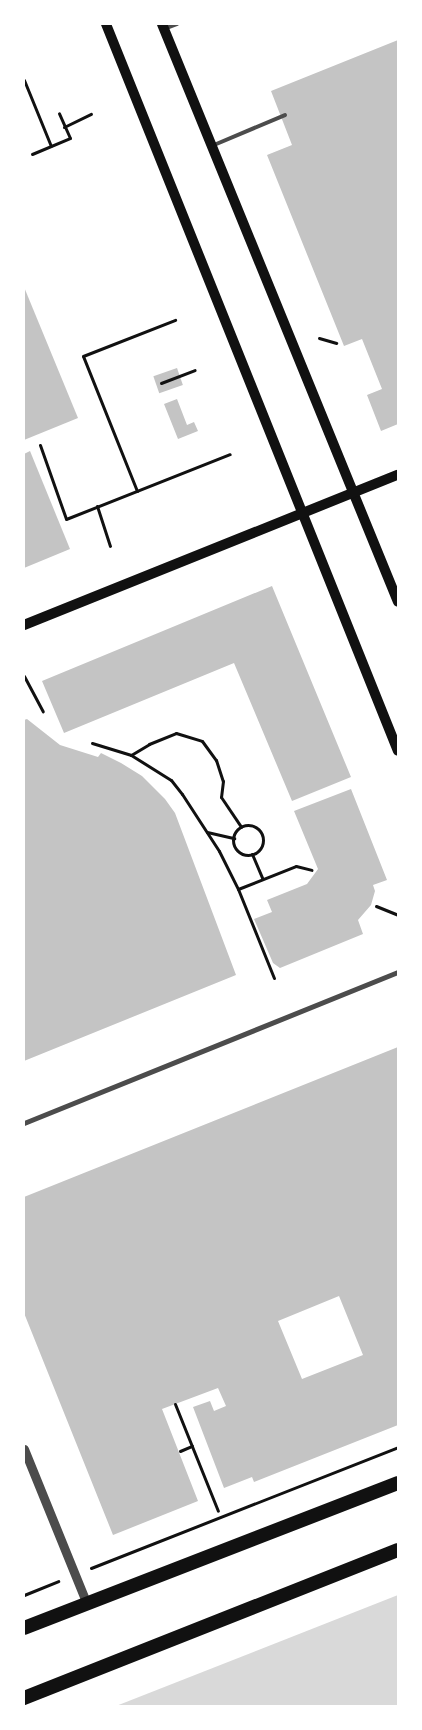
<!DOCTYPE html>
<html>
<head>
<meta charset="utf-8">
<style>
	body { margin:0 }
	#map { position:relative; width:422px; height:1730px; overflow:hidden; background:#fff; font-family:"Source Sans 3",sans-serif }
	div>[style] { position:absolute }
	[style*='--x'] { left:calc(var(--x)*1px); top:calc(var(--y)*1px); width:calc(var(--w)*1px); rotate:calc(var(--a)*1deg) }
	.water>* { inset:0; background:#d9d9d9 }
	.building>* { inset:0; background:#c4c4c4; transform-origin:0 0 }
	.path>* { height:3px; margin:-1.5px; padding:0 1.5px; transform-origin:1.5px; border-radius:1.5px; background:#111 }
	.path>.ring { margin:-1.5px; padding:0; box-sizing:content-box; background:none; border:3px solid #111; border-radius:50% }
	.service>* { height:4px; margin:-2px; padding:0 2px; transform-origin:2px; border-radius:2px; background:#4c4c4c }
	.minor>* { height:5px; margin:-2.5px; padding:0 2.5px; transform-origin:2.5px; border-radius:2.5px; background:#4c4c4c }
	.tertiary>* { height:9px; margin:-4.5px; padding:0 4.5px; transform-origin:4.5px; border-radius:4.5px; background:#4c4c4c }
	.secondary>* { height:10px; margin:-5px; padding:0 5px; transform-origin:5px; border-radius:5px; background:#111 }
	.trunk>* { height:14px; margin:-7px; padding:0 7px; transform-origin:7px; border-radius:7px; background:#111 }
	span { translate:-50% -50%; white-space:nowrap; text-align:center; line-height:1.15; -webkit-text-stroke:4px #fff; paint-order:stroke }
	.frame { position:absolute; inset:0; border:25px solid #fff; pointer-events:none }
</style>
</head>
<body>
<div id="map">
	<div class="water">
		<div style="clip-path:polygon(398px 1595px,398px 1706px,116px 1706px)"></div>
	</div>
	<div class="building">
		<div style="clip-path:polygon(398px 40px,398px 424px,381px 431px,367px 395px,382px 389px,362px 339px,344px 346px,267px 155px,292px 145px,271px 91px)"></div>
		<div style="clip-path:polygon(24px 287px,78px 418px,24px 440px)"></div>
		<div style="left:177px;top:368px;width:18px;height:25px;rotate:71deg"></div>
		<div style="clip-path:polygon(177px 399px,187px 425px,194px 422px,198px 431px,178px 439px,164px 404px)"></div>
		<div style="clip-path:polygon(30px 451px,70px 549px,24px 568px,24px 454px)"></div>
		<div style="clip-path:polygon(272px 586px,351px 777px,292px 801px,234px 663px,64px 733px,42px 681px)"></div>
		<div style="clip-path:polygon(27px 719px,60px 745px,98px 757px,101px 753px,121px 763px,142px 776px,165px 799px,175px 813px,236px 975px,24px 1061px,24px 720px)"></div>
		<div style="clip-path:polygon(351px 789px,387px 880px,373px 885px,375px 891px,371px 905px,358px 920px,363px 934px,280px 968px,273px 963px,254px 919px,272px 912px,267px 900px,307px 884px,318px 869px,294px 811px)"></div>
		<div style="clip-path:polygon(evenodd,398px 1047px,398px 1425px,254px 1482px,252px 1477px,224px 1488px,193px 1407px,210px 1401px,214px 1411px,226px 1406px,218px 1388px,162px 1409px,198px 1501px,113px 1535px,24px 1313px,24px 1197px,398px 1047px,339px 1296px,363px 1355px,302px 1379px,278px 1321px,339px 1296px)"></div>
	</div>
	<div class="path">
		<div style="--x:24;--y:80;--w:71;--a:67.8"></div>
		<div style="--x:64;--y:127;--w:30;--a:-26"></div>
		<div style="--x:32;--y:154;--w:41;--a:-22.8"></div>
		<div style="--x:70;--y:138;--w:27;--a:-114"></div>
		<div style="--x:319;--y:338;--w:18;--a:16"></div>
		<div style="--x:161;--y:383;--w:36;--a:-21"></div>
		<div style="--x:40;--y:445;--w:78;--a:70.6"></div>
		<div style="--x:66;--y:519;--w:176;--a:-21.6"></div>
		<div style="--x:137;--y:491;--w:145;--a:-111.8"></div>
		<div style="--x:83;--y:356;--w:99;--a:-21.4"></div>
		<div style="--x:97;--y:506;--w:42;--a:72"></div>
		<div style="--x:24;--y:676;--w:40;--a:62"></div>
		<div style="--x:92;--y:743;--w:41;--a:17.1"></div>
		<div style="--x:131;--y:755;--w:47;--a:32"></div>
		<div style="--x:171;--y:780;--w:18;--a:52"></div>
		<div style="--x:182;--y:794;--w:68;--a:57"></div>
		<div style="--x:219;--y:851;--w:42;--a:63.4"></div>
		<div style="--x:238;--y:889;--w:96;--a:68"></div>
		<div style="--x:131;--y:755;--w:21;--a:-31"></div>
		<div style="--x:149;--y:744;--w:29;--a:-22"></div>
		<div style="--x:176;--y:733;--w:27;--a:17"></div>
		<div style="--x:202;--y:741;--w:24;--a:54"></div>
		<div style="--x:216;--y:760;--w:22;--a:72"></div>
		<div style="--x:223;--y:781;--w:16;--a:97"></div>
		<div style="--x:221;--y:797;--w:36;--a:56"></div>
		<div class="ring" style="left:233px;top:825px;width:27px;height:27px"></div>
		<div style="--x:207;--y:832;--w:28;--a:13"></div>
		<div style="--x:252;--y:854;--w:26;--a:67"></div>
		<div style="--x:238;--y:889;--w:62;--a:-21.6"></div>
		<div style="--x:296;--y:866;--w:16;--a:14"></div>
		<div style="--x:376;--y:906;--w:24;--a:22"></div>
		<div style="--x:175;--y:1404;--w:115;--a:68.1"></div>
		<div style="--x:180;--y:1451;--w:13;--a:-23"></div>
		<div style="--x:91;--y:1568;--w:330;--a:-21.5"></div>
		<div style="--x:24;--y:1595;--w:37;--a:-22"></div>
	</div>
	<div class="service">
		<div style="--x:166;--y:28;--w:12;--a:-20"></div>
		<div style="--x:214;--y:145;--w:77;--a:-22.9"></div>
	</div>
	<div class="minor">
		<div style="--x:24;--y:1123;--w:403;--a:-22"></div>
	</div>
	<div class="tertiary">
		<div style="--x:24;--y:1449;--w:165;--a:67.9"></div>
	</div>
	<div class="secondary">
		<div style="--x:106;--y:24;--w:783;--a:68.12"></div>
		<div style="--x:162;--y:24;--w:624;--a:67.79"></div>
		<div style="--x:24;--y:625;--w:403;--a:-21.9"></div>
	</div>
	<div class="trunk">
		<div style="--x:24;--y:1628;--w:401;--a:-21.2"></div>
		<div style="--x:24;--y:1698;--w:402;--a:-21.6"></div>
	</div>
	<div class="frame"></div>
</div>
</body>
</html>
